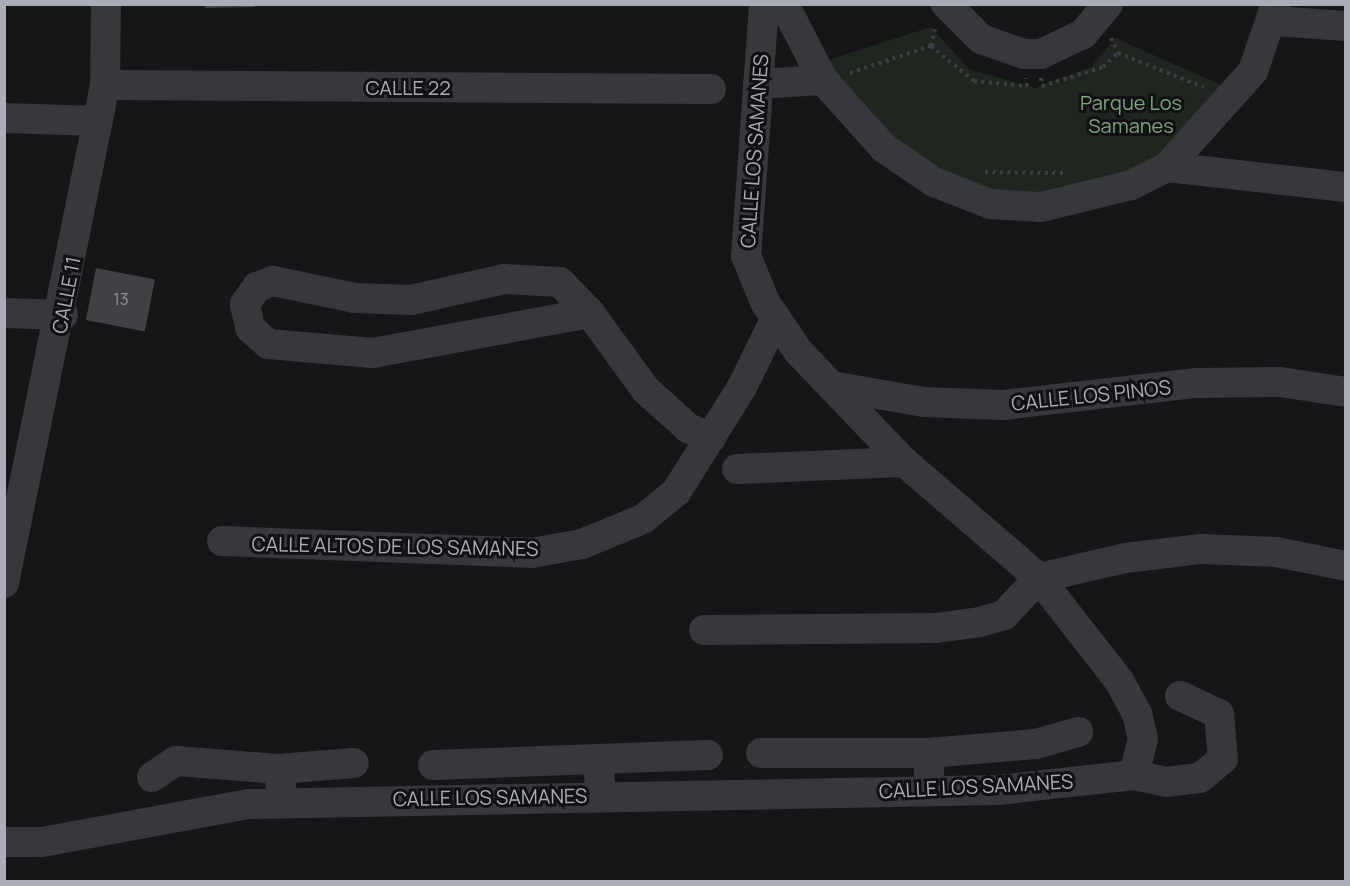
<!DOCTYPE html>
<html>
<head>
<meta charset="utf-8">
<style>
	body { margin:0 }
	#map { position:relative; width:1350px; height:886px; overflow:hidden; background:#161618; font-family:Manrope,sans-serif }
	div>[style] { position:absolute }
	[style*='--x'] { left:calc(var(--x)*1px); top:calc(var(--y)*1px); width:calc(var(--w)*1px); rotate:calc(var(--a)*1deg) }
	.green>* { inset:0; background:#1e261f }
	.building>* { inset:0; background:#404145; transform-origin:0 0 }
	.path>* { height:4px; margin-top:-2px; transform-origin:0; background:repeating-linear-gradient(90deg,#3d3f44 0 3px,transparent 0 7.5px) }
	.minor>* { height:30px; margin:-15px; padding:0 15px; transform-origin:15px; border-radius:15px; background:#37383d }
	span { translate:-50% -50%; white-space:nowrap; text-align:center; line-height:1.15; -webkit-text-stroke:6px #111113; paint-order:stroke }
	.number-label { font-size:16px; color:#8e929b }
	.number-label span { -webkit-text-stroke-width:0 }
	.street-label { font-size:20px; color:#a8adb8 }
	.park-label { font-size:20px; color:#7fa381 }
	.frame { position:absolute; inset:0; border:6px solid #a8adb8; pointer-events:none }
</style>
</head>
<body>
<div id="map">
	<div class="green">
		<div style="clip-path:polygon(931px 27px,969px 69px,1035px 88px,1091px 67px,1115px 38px,1237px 92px,1167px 167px,990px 204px,884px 148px,816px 64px)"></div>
	</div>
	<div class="building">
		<div style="clip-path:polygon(205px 4px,255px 4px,255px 7px,205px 8px)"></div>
		<div style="left:96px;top:268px;width:60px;height:53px;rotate:11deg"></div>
	</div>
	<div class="path">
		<div style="--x:1111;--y:38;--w:17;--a:65"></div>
		<div style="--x:931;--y:46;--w:55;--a:39.1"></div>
		<div style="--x:974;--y:81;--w:53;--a:5.4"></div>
		<div style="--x:1027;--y:86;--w:8;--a:-97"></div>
		<div style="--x:850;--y:73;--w:85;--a:-18.4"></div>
		<div style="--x:931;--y:46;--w:17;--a:-77"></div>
		<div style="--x:1041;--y:78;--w:8;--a:83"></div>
		<div style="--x:1042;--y:86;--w:64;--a:-17.3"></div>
		<div style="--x:1103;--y:67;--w:21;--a:-43"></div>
		<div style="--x:1118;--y:53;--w:92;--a:21.8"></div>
		<div style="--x:985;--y:172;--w:79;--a:0.7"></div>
	</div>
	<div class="minor">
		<div style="--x:784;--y:4;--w:85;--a:62.8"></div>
		<div style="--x:823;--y:80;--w:91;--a:48.1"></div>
		<div style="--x:884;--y:148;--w:60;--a:34.2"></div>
		<div style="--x:934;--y:182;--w:60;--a:21.4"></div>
		<div style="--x:990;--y:204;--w:51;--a:3.4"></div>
		<div style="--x:1041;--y:207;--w:93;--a:-13.7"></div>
		<div style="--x:1131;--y:185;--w:40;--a:-26.6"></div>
		<div style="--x:1167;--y:167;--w:129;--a:-48.1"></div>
		<div style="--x:1253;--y:71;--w:71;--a:-71.1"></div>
		<div style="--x:946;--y:4;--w:49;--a:45"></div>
		<div style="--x:981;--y:39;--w:46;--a:19.2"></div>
		<div style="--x:1024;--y:54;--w:17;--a:0"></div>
		<div style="--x:1041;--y:54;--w:47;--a:-25.5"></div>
		<div style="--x:1083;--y:34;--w:39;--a:-50"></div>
		<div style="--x:1275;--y:21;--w:71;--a:4"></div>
		<div style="--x:758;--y:84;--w:65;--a:-3.5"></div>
		<div style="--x:105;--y:85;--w:606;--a:0.38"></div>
		<div style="--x:4;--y:118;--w:94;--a:1.8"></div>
		<div style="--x:1167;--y:167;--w:180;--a:6.4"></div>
		<div style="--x:4;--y:313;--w:59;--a:1.9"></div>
		<div style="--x:590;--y:313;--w:221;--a:169.6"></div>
		<div style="--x:373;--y:353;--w:105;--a:-175.1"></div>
		<div style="--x:268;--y:344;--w:24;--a:-138"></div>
		<div style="--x:250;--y:328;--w:25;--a:-102"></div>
		<div style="--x:245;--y:304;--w:21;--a:-55"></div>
		<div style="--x:257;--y:287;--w:17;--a:-21"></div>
		<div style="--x:273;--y:281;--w:84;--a:11.7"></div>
		<div style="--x:355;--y:298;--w:56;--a:2"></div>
		<div style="--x:411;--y:300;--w:95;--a:-12.7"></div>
		<div style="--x:504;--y:279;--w:56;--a:3.1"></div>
		<div style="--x:560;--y:282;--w:43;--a:45.9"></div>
		<div style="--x:590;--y:313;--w:95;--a:54"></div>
		<div style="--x:646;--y:390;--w:57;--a:42.1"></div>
		<div style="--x:688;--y:428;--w:25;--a:23"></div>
		<div style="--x:837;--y:387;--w:88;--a:9.8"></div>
		<div style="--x:924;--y:402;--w:79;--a:2.2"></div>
		<div style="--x:1003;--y:405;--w:195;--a:-6.5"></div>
		<div style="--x:1197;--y:383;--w:83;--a:-0.7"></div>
		<div style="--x:1280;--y:382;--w:67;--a:8.6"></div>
		<div style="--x:737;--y:469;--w:167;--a:-2.4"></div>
		<div style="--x:222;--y:541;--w:309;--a:2.2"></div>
		<div style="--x:531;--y:553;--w:52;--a:-10"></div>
		<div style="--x:582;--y:544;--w:66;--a:-22.3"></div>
		<div style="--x:643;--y:519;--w:43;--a:-39.3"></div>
		<div style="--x:676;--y:492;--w:124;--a:-57.8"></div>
		<div style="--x:742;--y:387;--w:77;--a:-63.8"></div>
		<div style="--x:1039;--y:578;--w:88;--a:-13.1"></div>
		<div style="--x:1125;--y:558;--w:77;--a:-6.8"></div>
		<div style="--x:1201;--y:549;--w:75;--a:2.3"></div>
		<div style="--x:1276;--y:552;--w:71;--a:11.3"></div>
		<div style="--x:4;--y:583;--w:508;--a:-78.54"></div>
		<div style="--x:105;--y:85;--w:81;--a:-89.3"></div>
		<div style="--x:704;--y:630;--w:232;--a:-0.5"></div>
		<div style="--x:936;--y:628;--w:44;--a:-7.8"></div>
		<div style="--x:980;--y:622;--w:25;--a:-16"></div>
		<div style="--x:1004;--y:615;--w:51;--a:-46.6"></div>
		<div style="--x:761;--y:753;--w:167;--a:0"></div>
		<div style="--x:928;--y:753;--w:38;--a:87"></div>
		<div style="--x:928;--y:753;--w:108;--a:-4.8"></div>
		<div style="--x:1036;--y:744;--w:44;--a:-15.9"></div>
		<div style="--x:597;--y:759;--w:111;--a:-2.1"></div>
		<div style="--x:433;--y:765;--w:164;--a:-2.1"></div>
		<div style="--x:597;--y:759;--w:35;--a:83"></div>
		<div style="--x:278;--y:769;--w:76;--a:-4.5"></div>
		<div style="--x:1134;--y:775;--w:33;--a:12"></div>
		<div style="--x:1166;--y:782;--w:34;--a:-7"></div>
		<div style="--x:1200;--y:778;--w:30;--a:-40"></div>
		<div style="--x:1223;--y:759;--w:45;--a:-95.1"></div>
		<div style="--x:1219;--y:714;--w:43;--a:-155.2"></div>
		<div style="--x:152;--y:777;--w:29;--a:-34"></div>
		<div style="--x:176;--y:761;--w:102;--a:4.5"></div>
		<div style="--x:278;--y:769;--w:34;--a:80"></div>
		<div style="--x:4;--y:842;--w:38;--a:0"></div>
		<div style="--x:42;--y:842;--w:210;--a:-10.4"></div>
		<div style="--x:249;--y:804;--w:749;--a:-1.07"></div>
		<div style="--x:998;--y:790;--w:137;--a:-6.3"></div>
		<div style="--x:1134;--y:775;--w:37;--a:-76"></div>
		<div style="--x:1143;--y:739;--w:26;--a:-103"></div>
		<div style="--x:1137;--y:714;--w:36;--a:-118"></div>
		<div style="--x:1120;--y:682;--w:132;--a:-127.9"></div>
		<div style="--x:1039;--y:578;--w:178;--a:-139.3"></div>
		<div style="--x:904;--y:462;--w:153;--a:-133.7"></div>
		<div style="--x:798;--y:351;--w:59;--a:-124"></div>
		<div style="--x:765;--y:302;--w:50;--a:-112.4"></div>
		<div style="--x:746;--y:256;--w:253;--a:-85.9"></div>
	</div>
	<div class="number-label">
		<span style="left:121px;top:299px">13</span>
	</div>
	<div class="street-label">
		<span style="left:408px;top:87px">CALLE 22</span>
		<span style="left:754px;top:151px;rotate:-86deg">CALLE LOS SAMANES</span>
		<span style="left:66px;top:295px;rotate:-79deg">CALLE 11</span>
		<span style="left:1091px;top:395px;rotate:-6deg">CALLE LOS PINOS</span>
		<span style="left:395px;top:546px;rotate:1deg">CALLE ALTOS DE LOS SAMANES</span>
		<span style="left:976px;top:786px;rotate:-3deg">CALLE LOS SAMANES</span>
		<span style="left:490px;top:797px;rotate:-1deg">CALLE LOS SAMANES</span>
	</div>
	<div class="park-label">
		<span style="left:1131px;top:114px">Parque Los<br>Samanes</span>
	</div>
	<div class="frame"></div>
</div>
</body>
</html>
